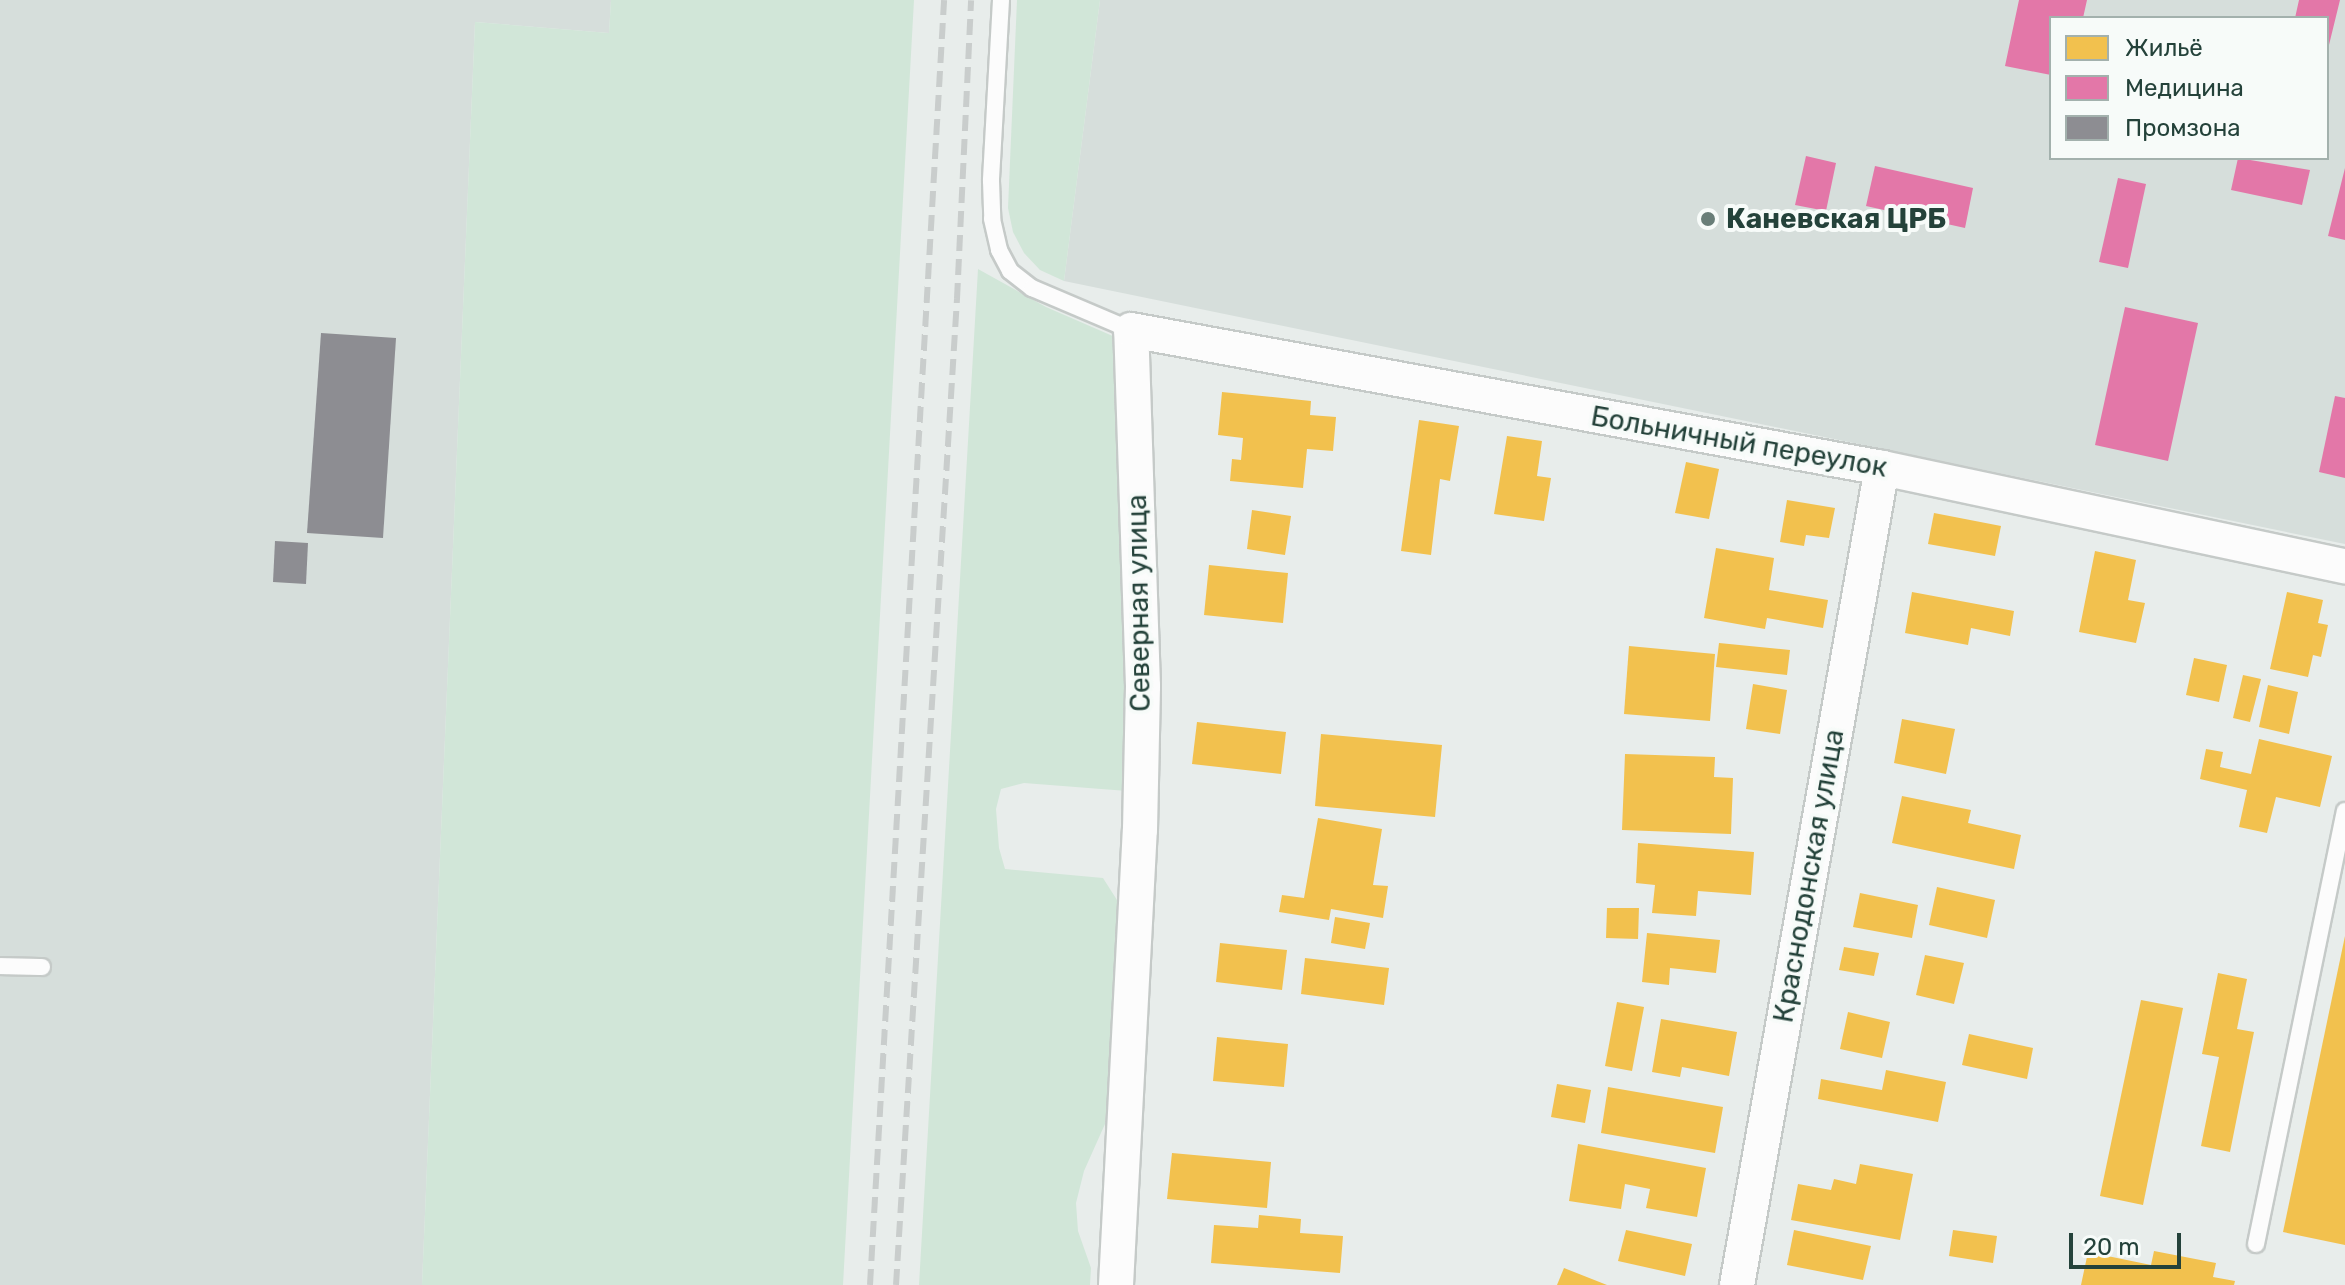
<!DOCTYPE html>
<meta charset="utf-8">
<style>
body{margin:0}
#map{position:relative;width:2345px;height:1285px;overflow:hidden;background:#e8edeb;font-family:Rubik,sans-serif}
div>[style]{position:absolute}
.built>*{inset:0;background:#d6dedb}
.green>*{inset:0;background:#d1e6d8}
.homes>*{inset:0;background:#f2c14e}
.health>*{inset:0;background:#e377a8}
.industry>*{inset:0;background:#8d8d92}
.roads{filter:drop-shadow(2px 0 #c5cac8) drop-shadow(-2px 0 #c5cac8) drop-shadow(0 2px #c5cac8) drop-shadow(0 -2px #c5cac8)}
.service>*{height:16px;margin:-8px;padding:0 8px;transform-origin:8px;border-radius:8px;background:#fcfcfc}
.minor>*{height:34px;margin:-17px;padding:0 17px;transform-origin:17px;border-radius:17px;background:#fcfcfc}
.rail>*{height:6px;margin-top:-3px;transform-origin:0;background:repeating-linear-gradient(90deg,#c9cdcc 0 16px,transparent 0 24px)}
.dots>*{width:22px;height:22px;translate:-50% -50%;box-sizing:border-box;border:4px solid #f7fbf9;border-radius:50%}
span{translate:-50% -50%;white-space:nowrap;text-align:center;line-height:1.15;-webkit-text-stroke:8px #f7fbf9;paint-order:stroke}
.poi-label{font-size:28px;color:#24423a;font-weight:700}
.left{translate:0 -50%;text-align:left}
.street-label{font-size:28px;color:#24423a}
.legend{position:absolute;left:2049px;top:16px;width:280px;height:144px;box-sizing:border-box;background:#f7fbf9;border:2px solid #a3b1ad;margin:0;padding:10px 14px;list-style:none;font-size:24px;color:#24423a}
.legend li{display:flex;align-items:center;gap:16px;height:40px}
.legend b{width:40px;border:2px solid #a3b1ad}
.scale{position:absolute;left:2069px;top:1233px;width:112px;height:36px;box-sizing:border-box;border:4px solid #24423a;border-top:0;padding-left:10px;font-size:24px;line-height:28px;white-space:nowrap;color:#24423a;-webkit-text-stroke:6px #f7fbf9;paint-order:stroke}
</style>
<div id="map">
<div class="built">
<i style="clip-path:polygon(0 0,611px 0,609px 33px,475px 22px,422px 1285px,0 1285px)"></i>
<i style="clip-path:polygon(evenodd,1100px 0,2345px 0,2345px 544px,1064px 281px,1100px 0,2051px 18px,2327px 18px,2327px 158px,2051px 158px,2051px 18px)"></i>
</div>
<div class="green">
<i style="clip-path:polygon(611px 0,914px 0,843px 1285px,422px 1285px,475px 22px,609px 33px)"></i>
<i style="clip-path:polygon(1017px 0,1100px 0,1064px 281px,1040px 270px,1024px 253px,1013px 232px,1008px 208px)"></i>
<i style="clip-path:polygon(978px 269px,1046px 307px,1115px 337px,1127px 791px,1024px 783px,1001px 789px,996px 809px,999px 848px,1005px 869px,1103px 878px,1117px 900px,1115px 1018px,1105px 1124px,1084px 1171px,1076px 1203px,1078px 1231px,1091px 1268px,1090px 1285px,919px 1285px)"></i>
</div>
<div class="homes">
<i style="clip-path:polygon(1222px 392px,1311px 401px,1310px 415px,1336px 417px,1333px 451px,1307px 449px,1303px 488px,1230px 481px,1232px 459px,1241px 460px,1243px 438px,1218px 435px)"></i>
<i style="clip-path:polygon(1419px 420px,1459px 426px,1450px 481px,1440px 479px,1431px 555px,1401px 551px)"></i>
<i style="clip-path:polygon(1507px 436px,1542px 441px,1537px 476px,1551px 478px,1544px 521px,1494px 514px)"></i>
<i style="clip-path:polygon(1686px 462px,1719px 469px,1709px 519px,1675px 513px)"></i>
<i style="clip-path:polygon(1787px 500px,1835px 508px,1829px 538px,1806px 535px,1804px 546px,1780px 542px)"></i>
<i style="clip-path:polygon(1252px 510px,1291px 516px,1285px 555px,1247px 549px)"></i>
<i style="clip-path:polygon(1934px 513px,2001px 526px,1995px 556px,1928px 544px)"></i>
<i style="clip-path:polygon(1716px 548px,1774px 558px,1769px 590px,1828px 600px,1823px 628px,1767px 618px,1765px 629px,1704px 618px)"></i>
<i style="clip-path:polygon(2095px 551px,2136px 560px,2128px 600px,2145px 603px,2136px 643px,2079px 632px)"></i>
<i style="clip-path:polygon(1209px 565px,1288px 573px,1283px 623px,1204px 615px)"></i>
<i style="clip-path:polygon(1912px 592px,2014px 611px,2010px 636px,1971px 628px,1968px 645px,1905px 633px)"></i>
<i style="clip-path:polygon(2287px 592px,2323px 600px,2318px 623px,2328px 625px,2321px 657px,2313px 655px,2308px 677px,2270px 669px)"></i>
<i style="clip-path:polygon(1719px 643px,1790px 650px,1787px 675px,1716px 667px)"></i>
<i style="clip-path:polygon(1629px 646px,1715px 654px,1710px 721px,1624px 714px)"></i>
<i style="clip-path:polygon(2194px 658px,2227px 665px,2219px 702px,2186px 695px)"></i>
<i style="clip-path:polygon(2243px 675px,2261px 679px,2250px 722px,2233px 718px)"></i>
<i style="clip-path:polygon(1753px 684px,1787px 690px,1780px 734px,1746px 729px)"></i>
<i style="clip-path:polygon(2268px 685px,2298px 692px,2289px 734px,2259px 727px)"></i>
<i style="clip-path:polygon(1902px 719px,1955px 729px,1946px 774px,1894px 763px)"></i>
<i style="clip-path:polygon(1197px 722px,1286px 732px,1281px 774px,1192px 764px)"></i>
<i style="clip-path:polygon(1321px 734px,1442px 745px,1435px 817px,1315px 806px)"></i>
<i style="clip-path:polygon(2259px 739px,2332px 756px,2320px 807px,2276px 797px,2267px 833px,2239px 827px,2247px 790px,2200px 779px,2206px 749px,2223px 752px,2220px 767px,2251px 774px)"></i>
<i style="clip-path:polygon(1625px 754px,1715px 757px,1714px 777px,1733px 778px,1731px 834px,1622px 830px)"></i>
<i style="clip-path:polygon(1902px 796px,1971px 810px,1968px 823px,2021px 835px,2014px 869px,1892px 843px)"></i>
<i style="clip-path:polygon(1318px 818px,1382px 829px,1373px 885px,1388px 886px,1383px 918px,1331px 909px,1329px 920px,1279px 912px,1282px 895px,1304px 898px)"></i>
<i style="clip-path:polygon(1638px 843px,1754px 852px,1751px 895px,1698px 891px,1696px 916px,1652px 913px,1655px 885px,1636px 883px)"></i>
<i style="clip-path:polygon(1937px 887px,1995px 900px,1987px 938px,1929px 925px)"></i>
<i style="clip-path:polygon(1860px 893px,1918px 905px,1912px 938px,1853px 927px)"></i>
<i style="clip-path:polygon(1607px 908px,1639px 908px,1638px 939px,1606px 938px)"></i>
<i style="clip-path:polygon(1335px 917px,1370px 923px,1365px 949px,1331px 943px)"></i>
<i style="clip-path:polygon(1647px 933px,1720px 940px,1716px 973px,1670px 968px,1669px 985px,1642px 982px)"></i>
<i style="clip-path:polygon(2345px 936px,2345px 1245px,2283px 1232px)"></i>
<i style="clip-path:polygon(1220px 943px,1287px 950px,1282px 990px,1216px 982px)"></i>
<i style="clip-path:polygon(1844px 947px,1879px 953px,1874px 976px,1839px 970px)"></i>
<i style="clip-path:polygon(1925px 955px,1964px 963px,1954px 1004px,1916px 995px)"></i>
<i style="clip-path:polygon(1305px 958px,1389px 968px,1384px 1005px,1301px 994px)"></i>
<i style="clip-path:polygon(2218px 973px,2247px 979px,2237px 1029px,2254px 1032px,2230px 1152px,2201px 1146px,2219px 1057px,2202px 1054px)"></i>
<i style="clip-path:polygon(2141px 1000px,2183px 1008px,2143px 1205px,2100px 1196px)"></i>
<i style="clip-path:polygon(1617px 1002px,1644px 1007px,1632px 1071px,1605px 1066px)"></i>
<i style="clip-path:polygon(1848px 1012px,1890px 1022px,1882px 1058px,1840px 1049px)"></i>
<i style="clip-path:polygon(1661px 1019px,1737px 1032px,1729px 1076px,1682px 1067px,1680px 1077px,1652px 1072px)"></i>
<i style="clip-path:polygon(1969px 1034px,2033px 1048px,2027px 1079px,1962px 1065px)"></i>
<i style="clip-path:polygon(1217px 1037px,1288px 1044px,1284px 1087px,1213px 1081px)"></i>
<i style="clip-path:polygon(1886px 1070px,1946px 1082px,1938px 1122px,1818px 1099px,1821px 1079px,1882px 1090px)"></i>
<i style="clip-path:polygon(1557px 1084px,1591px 1090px,1585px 1123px,1551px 1117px)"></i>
<i style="clip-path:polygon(1608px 1087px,1723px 1107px,1715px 1153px,1601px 1133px)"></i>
<i style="clip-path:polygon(1578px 1144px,1706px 1168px,1697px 1217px,1646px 1208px,1650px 1189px,1625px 1184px,1621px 1209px,1569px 1201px)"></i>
<i style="clip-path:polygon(1172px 1153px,1271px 1162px,1267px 1208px,1167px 1199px)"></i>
<i style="clip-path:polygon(1860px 1164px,1913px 1174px,1900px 1240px,1791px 1220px,1798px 1184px,1831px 1190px,1834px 1179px,1856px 1184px)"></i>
<i style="clip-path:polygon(1259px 1215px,1301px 1219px,1300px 1233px,1343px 1236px,1340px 1273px,1211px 1263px,1214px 1225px,1258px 1228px)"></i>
<i style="clip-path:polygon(1626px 1230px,1692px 1244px,1685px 1276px,1618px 1261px)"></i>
<i style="clip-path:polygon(1794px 1230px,1871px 1246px,1863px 1280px,1787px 1265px)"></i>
<i style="clip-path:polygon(1953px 1230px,1997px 1236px,1993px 1263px,1949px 1256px)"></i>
<i style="clip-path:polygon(2154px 1251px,2216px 1263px,2213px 1277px,2235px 1281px,2234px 1285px,2081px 1285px,2088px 1252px,2151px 1265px)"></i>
<i style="clip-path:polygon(1564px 1268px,1607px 1285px,1557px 1285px)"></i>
</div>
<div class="health">
<i style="clip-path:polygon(2019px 0,2087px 0,2083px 18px,2051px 18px,2051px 75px,2005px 66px)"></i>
<i style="clip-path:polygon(2299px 0,2340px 0,2328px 49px,2327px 18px,2295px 18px)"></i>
<i style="clip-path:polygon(1806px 156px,1836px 163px,1826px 211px,1795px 205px)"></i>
<i style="clip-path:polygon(2238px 158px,2310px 170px,2302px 205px,2231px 190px)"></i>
<i style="clip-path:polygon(1875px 166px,1973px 188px,1965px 228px,1866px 206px)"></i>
<i style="clip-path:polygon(2345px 168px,2345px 240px,2328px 236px)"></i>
<i style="clip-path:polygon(2118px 178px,2146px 184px,2128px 268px,2099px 262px)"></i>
<i style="clip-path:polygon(2125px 307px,2198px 323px,2168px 461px,2095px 445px)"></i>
<i style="clip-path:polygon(2335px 396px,2345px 398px,2345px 478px,2319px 472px)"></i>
</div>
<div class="industry">
<i style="clip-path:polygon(321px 333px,396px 338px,383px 538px,307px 533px)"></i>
<i style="clip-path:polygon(275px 541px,308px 543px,306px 584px,273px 582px)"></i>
</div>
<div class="roads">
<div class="service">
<i style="left:1001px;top:0;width:181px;rotate:93.2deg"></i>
<i style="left:991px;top:181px;width:38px;rotate:88deg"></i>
<i style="left:992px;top:219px;width:32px;rotate:77deg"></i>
<i style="left:999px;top:250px;width:24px;rotate:62deg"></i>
<i style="left:1010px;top:271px;width:28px;rotate:38deg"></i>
<i style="left:1032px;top:288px;width:108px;rotate:23deg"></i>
<i style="left:0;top:966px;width:42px;rotate:1.4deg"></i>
<i style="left:2256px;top:1244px;width:442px;rotate:-78.4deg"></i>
</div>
<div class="minor">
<i style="left:1116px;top:1285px;width:456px;rotate:-87deg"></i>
<i style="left:1140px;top:830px;width:144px;rotate:-88.8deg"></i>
<i style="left:1143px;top:686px;width:356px;rotate:-91.9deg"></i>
<i style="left:1131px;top:330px;width:764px;rotate:10.41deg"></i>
<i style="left:1882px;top:468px;width:473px;rotate:12deg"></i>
<i style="left:1737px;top:1285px;width:830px;rotate:-79.94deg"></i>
</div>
</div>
<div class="rail">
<i style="left:870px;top:1285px;width:1287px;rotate:-86.7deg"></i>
<i style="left:896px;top:1285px;width:988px;rotate:-86.46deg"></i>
<i style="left:957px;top:299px;width:299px;rotate:-87.3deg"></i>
</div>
<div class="dots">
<i style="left:1708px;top:219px;background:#697e78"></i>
</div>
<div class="poi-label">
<span class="left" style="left:1726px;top:219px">Каневская ЦРБ</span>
</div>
<div class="street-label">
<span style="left:1739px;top:442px;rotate:10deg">Больничный переулок</span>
<span style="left:1139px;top:603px;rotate:-91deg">Северная улица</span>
<span style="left:1809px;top:876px;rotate:-80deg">Краснодонская улица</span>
</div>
<ul class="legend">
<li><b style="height:22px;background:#f2c14e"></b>Жильё</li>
<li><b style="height:22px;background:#e377a8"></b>Медицина</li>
<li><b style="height:22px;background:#8d8d92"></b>Промзона</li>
</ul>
<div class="scale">20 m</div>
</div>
